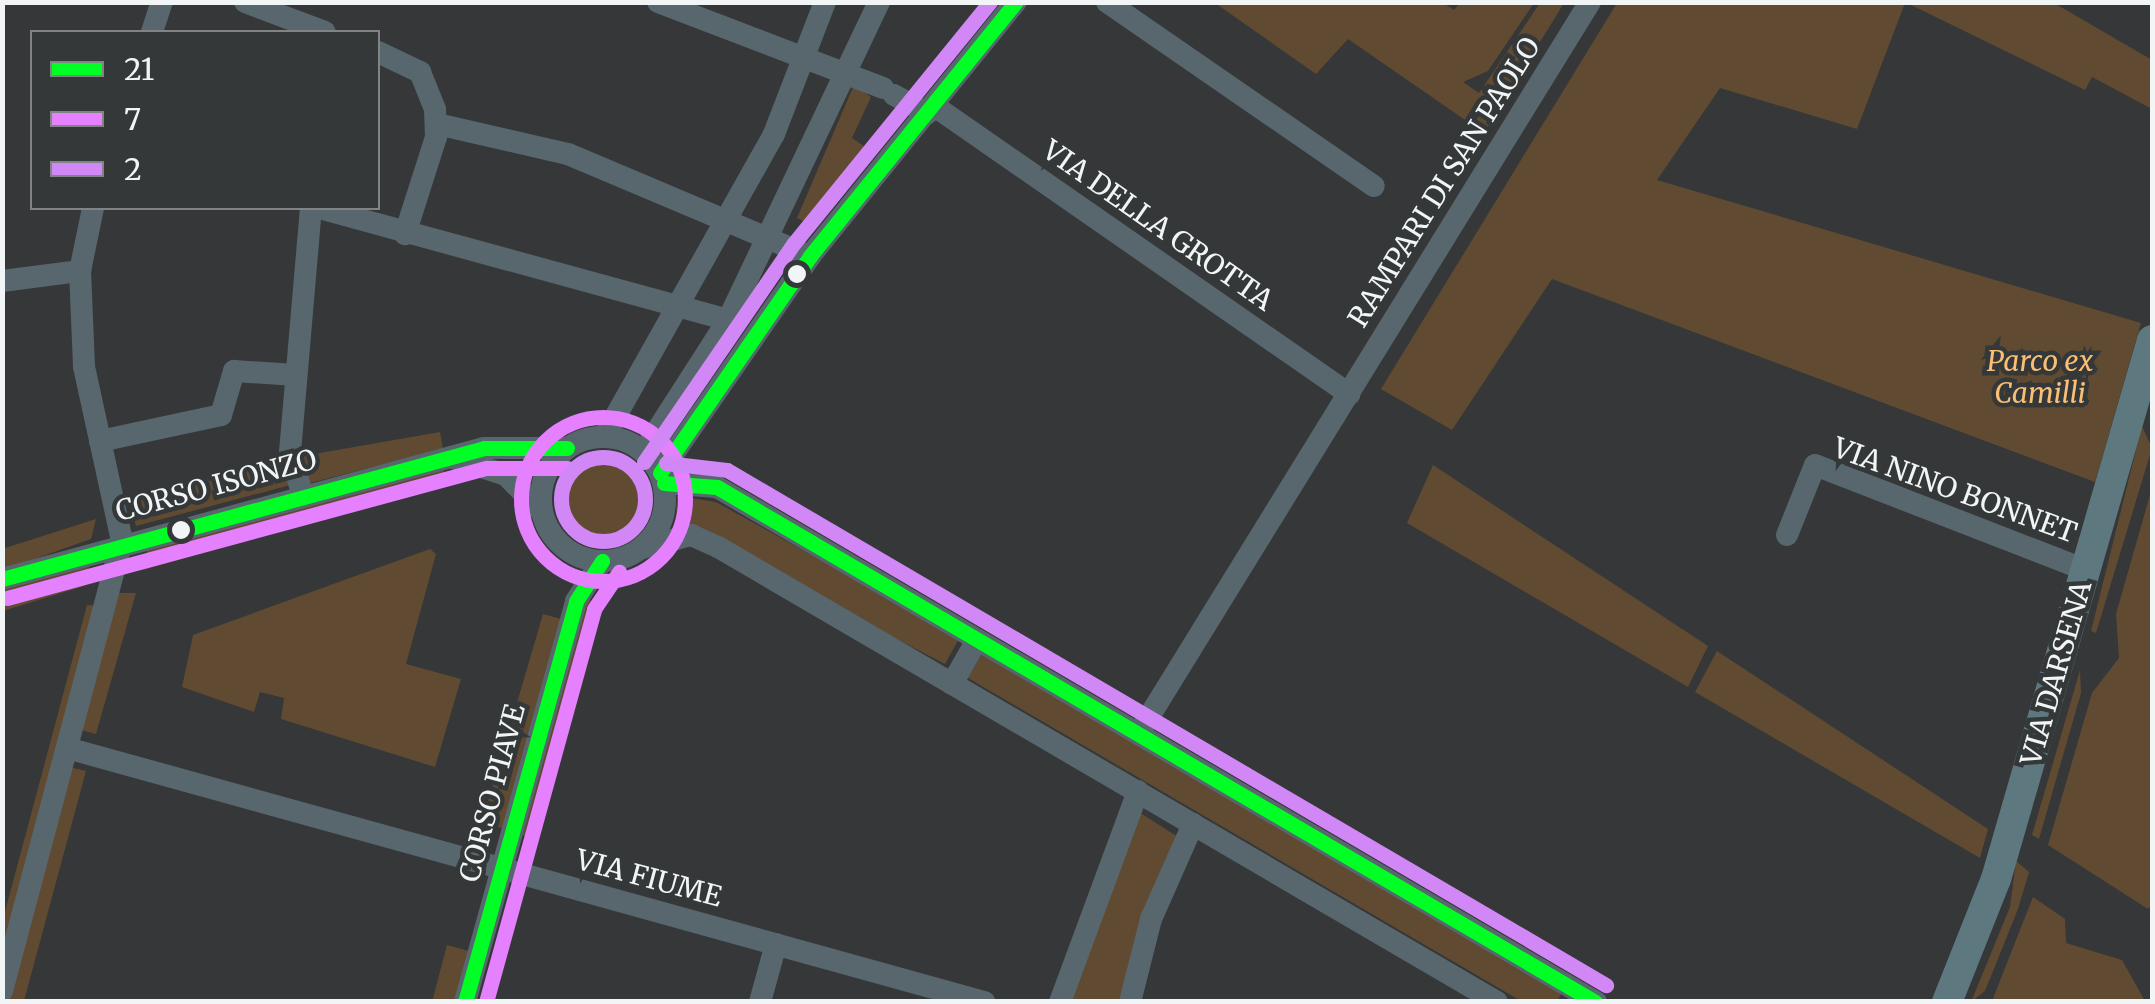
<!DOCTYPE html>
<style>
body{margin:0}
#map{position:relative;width:2155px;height:1004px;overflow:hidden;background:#353738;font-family:Merriweather,serif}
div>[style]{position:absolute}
.green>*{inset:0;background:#604b32}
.round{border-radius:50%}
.minor>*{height:22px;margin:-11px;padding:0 11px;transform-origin:11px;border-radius:11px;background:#57676d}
.minor>.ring{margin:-11px;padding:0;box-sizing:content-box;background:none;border:22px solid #57676d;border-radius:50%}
.major>*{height:30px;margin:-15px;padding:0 15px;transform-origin:15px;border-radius:15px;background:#5e7880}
.bus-1>*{height:15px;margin:-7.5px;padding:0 7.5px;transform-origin:7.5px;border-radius:7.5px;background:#00ff24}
.bus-2>*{height:15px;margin:-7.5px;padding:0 7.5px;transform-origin:7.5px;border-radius:7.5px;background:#e580ff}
.bus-2>.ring{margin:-7.5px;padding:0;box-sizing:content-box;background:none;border:15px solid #e580ff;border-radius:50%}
.bus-3>*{height:15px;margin:-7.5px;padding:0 7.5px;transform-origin:7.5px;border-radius:7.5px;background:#d188f6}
.bus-3>.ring{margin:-7.5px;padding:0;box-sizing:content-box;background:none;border:15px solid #d188f6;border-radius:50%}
.dots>*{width:28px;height:28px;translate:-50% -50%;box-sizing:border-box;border:5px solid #343839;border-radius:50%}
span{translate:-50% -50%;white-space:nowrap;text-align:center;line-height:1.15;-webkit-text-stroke:9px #343839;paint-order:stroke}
.street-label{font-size:28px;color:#f2f5f5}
.park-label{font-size:28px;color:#fbbe75;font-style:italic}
.frame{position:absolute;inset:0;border:5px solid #f2f5f5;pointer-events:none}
.legend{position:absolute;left:30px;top:30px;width:350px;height:180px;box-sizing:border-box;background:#343839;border:2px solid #808484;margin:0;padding:12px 18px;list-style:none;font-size:30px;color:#f2f5f5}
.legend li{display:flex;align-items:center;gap:20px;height:50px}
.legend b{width:50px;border:2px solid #808484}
</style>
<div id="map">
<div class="green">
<i style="clip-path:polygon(1443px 3px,1454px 10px,1460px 3px,1534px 3px,1488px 71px,1463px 82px,1479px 93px,1540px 3px,1564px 3px,1484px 133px,1348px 39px,1316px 74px,1215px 3px)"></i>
<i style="clip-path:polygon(1617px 3px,1905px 3px,1857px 129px,1720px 88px,1657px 180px,2141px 323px,2095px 482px,1552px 279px,1452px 430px,1381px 389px)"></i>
<i style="clip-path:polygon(1907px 3px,2054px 3px,2152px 60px,2152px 109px,2092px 77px,2085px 90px)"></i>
<i style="clip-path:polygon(854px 85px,871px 97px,852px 138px,868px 149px,809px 224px,797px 218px)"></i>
<i style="clip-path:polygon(2142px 426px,2152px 448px,2096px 633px,2091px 631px)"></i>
<i style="clip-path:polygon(440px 432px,443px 449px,306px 484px,297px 457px)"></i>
<i class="round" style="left:563px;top:459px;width:82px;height:82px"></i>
<i style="clip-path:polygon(287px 459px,294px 484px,136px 526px,129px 500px)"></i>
<i style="clip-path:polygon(1433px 465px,1708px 646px,1688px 687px,1407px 523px)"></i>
<i style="clip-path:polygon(443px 466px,446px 482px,143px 570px,149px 541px)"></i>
<i style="clip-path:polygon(2152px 488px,2152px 903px,2148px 909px,2048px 845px,2092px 693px,2119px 658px,2116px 614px)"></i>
<i style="clip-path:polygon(677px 496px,716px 502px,960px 637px,945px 664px,676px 525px)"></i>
<i style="clip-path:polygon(96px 519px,91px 539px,3px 570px,2px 549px)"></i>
<i style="clip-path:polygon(430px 549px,436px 554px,406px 664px,461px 679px,435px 767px,281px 719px,284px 698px,260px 692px,254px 712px,182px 687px,193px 635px)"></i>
<i style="clip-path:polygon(91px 560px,84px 586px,3px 611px,3px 588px)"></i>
<i style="clip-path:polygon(114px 593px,136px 593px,96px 734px,77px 729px)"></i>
<i style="clip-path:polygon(582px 598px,599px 603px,533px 838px,516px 834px)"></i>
<i style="clip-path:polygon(87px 605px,104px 606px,3px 971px,3px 919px)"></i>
<i style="clip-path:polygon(543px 614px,565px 620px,505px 829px,482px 822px)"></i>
<i style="clip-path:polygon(1717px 651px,1988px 829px,1980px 858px,1695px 692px)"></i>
<i style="clip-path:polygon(983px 652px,1565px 988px,1557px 1001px,1521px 1001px,968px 678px)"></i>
<i style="clip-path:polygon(2080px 670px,2081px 693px,2039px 839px,2032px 835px)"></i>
<i style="clip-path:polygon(65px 766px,86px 771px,24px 1001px,3px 1002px)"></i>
<i style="clip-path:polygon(1139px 812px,1178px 837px,1122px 1001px,1069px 1002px)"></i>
<i style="clip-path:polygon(2016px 861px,2029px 872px,2018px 909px,1985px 991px,1971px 1002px,2010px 907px)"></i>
<i style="clip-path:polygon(2033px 897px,2065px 919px,2066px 943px,2122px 960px,2145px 1001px,1992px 1001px)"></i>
<i style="clip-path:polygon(447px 945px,469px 951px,455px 1001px,432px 1002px)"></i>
</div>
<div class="minor">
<i style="left:245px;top:2px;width:85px;rotate:20.6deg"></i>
<i style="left:658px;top:2px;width:241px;rotate:20.9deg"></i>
<i style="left:1107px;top:2px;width:324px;rotate:34.6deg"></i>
<i style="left:152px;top:32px;width:32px;rotate:-72deg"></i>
<i style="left:378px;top:52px;width:47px;rotate:25.5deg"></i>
<i style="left:420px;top:72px;width:40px;rotate:68deg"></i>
<i style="left:435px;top:109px;width:28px;rotate:88deg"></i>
<i style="left:436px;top:137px;width:102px;rotate:107.7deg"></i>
<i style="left:894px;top:95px;width:38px;rotate:29deg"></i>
<i style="left:933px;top:105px;width:507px;rotate:34.79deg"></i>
<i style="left:437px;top:124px;width:134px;rotate:12.9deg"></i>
<i style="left:568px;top:154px;width:263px;rotate:22.9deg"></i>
<i style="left:319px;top:208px;width:424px;rotate:15.3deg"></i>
<i style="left:2px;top:281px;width:79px;rotate:-7.3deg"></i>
<i class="ring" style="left:541px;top:437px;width:102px;height:102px"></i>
<i style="left:604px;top:437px;width:347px;rotate:-60.7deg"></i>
<i style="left:774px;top:134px;width:142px;rotate:-68.9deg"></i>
<i style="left:100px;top:441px;width:124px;rotate:-12.1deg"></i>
<i style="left:221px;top:415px;width:46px;rotate:-73.5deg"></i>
<i style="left:234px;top:371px;width:62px;rotate:3.7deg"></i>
<i style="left:644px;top:451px;width:156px;rotate:-57.3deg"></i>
<i style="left:728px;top:320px;width:352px;rotate:-64.6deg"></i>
<i style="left:456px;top:459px;width:52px;rotate:17.7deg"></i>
<i style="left:506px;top:475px;width:52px;rotate:45.8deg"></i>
<i style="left:660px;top:473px;width:264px;rotate:-55.3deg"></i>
<i style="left:810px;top:256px;width:327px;rotate:-51deg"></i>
<i style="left:664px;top:483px;width:53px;rotate:4.3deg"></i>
<i style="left:717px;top:487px;width:1019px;rotate:30.37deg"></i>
<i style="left:302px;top:493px;width:43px;rotate:-106.3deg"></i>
<i style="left:290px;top:452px;width:245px;rotate:-85.1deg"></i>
<i style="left:1787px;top:535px;width:75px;rotate:-68.2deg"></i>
<i style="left:1815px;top:465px;width:291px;rotate:21.2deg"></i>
<i style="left:642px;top:548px;width:51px;rotate:-14.9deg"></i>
<i style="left:691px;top:535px;width:30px;rotate:24deg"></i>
<i style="left:718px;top:547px;width:902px;rotate:30.29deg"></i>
<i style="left:2px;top:579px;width:499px;rotate:-15.2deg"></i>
<i style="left:484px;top:448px;width:83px"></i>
<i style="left:952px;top:684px;width:51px;rotate:-60.4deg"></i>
<i style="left:1139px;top:733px;width:859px;rotate:-58.33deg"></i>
<i style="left:67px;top:748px;width:952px;rotate:15.48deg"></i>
<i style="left:2px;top:991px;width:466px;rotate:-75.1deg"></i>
<i style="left:122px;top:541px;width:179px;rotate:-102.3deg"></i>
<i style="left:84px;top:366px;width:95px;rotate:-92.4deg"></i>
<i style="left:80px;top:271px;width:64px;rotate:-78.3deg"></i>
<i style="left:465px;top:1002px;width:416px;rotate:-74.5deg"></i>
<i style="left:576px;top:601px;width:48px;rotate:-57deg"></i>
<i style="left:760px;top:1002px;width:60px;rotate:-74.6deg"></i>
<i style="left:1060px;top:1002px;width:225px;rotate:-69.7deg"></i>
<i style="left:1130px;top:1002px;width:86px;rotate:-75.8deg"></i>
<i style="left:1151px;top:919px;width:104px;rotate:-66.1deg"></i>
</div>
<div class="major">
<i style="left:1947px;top:1002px;width:132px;rotate:-68.3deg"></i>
<i style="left:1996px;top:879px;width:561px;rotate:-73.86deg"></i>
</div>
<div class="bus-1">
<i style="left:660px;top:473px;width:264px;rotate:-55.3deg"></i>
<i style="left:810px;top:256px;width:327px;rotate:-51deg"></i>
<i style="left:664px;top:483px;width:53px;rotate:4.3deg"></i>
<i style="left:717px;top:487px;width:1018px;rotate:30.39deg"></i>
<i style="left:2px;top:579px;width:499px;rotate:-15.2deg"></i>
<i style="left:484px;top:448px;width:83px"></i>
<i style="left:465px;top:1002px;width:416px;rotate:-74.5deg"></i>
<i style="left:576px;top:601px;width:48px;rotate:-57deg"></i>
</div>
<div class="bus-2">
<i class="ring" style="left:521px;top:417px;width:149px;height:149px"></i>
<i style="left:7px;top:598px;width:497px;rotate:-15.2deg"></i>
<i style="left:487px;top:468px;width:80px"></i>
<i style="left:486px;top:1002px;width:408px;rotate:-74.6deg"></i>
<i style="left:594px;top:609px;width:45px;rotate:-56deg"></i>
</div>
<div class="bus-3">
<i class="ring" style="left:561px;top:457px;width:69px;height:69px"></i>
<i style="left:644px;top:462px;width:265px;rotate:-55.6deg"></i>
<i style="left:794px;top:243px;width:311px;rotate:-50.9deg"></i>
<i style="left:666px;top:463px;width:61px;rotate:6.5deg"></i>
<i style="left:727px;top:470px;width:1019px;rotate:30.37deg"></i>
</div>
<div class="dots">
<i style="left:797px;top:274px;background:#f2f5f5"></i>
<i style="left:181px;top:530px;background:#f2f5f5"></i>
</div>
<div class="street-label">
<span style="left:1444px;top:182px;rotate:-58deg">RAMPARI DI SAN PAOLO</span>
<span style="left:1158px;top:225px;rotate:35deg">VIA DELLA GROTTA</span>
<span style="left:216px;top:485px;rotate:-15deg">CORSO ISONZO</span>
<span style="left:1955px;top:490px;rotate:20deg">VIA NINO BONNET</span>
<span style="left:2056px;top:673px;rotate:-74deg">VIA DARSENA</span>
<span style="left:492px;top:793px;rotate:-75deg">CORSO PIAVE</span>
<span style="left:649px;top:878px;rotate:15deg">VIA FIUME</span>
</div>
<div class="park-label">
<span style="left:2040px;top:377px">Parco ex<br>Camilli</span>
</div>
<div class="frame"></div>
<ul class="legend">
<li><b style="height:12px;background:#00ff24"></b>21</li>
<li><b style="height:12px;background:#e580ff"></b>7</li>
<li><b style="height:12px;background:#d188f6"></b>2</li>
</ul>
</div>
